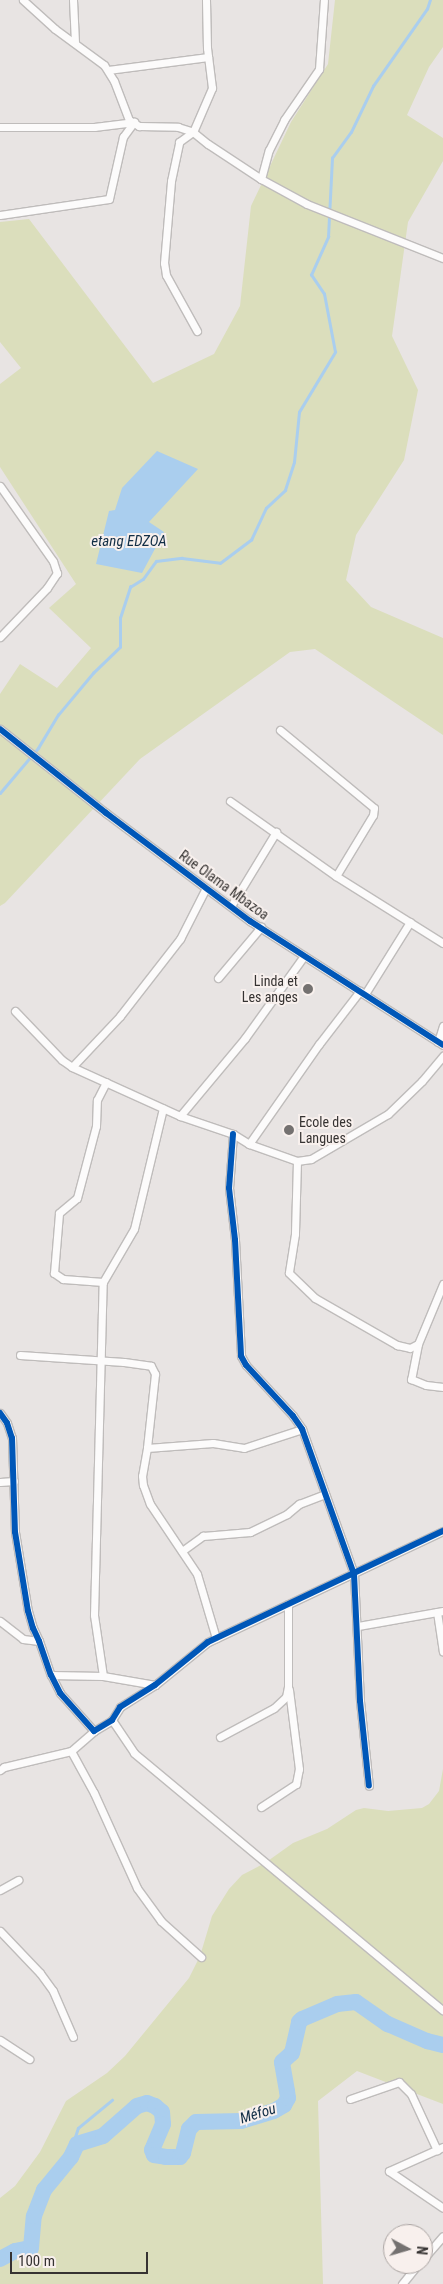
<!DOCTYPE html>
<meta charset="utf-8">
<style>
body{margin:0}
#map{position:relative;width:443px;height:2284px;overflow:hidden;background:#e8e4e3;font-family:"Roboto Condensed",sans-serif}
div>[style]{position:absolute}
.green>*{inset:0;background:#dbdebc}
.water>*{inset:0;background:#aaceee}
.stream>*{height:2.5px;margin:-1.25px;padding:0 1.25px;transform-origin:1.25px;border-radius:1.25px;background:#aaceee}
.river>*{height:16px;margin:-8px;padding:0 8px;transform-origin:8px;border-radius:8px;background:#aaceee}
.roads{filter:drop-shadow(1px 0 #bfbcbb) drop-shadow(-1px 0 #bfbcbb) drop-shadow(0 1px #bfbcbb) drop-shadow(0 -1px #bfbcbb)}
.street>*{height:7px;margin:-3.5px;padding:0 3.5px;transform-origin:3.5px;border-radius:3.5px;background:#fcfbfb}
.cycleway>*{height:6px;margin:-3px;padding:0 3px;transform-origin:3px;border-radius:3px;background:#0057b8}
.dots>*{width:14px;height:14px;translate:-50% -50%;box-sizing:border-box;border:2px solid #f8f0ed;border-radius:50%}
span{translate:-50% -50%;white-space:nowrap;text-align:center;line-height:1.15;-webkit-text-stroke:4px #f8f0ed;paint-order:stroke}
.street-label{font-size:14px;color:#363332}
.poi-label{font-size:14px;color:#363332}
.right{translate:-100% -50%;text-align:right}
.left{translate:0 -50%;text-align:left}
.water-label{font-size:15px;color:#122e46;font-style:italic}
.north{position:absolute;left:383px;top:2224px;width:50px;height:50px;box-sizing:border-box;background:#f8f0ed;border:1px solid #aaa4a2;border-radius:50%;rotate:96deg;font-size:14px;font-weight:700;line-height:20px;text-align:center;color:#363332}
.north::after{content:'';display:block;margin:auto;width:18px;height:22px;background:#747170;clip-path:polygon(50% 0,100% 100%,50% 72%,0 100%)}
.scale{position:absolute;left:10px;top:2252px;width:138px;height:22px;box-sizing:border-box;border:2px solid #363332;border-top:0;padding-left:6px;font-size:15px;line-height:18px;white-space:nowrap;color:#363332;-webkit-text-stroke:4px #f8f0ed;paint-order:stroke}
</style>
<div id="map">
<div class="green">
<i style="clip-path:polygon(335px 0,443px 0,443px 47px,429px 67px,407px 115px,443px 138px,443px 161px,408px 222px,392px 336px,418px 390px,404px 460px,356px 535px,346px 580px,371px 607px,443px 638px,443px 735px,315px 649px,290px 652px,140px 759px,5px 903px,0 906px,0 694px,20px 664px,57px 688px,91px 648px,49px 608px,76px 584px,0 467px,0 384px,21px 368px,0 342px,0 222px,29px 219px,153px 383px,214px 354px,240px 306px,251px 206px,291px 122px,328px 64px)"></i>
<i style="clip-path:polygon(443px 1769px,443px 2104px,357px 2071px,318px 2101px,323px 2284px,0 2284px,0 2198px,15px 2186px,40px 2152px,66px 2101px,107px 2073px,125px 2056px,189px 1978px,200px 1956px,212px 1916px,229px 1889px,242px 1875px,265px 1863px,293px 1843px,327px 1829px,356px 1810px,364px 1808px,388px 1811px,422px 1808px,429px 1804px,439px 1791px)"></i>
</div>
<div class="water">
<i style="clip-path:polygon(157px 451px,198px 469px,149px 522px,164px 532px,142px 573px,96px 564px,109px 511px,115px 510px,122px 488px)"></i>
</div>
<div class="stream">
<i style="left:0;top:793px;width:59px;rotate:-49.8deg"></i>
<i style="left:38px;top:748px;width:39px;rotate:-59deg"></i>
<i style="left:58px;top:715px;width:55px;rotate:-50.2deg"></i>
<i style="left:93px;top:673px;width:37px;rotate:-44deg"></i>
<i style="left:120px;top:647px;width:29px;rotate:-90deg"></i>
<i style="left:120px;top:618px;width:33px;rotate:-72deg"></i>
<i style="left:130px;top:587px;width:15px;rotate:-32deg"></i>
<i style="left:143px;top:579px;width:22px;rotate:-54deg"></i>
<i style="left:156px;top:561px;width:26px;rotate:-7deg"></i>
<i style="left:182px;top:558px;width:38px;rotate:7deg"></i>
<i style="left:220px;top:563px;width:39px;rotate:-37deg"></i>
<i style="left:251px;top:540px;width:35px;rotate:-65deg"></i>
<i style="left:266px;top:508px;width:26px;rotate:-43deg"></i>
<i style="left:285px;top:490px;width:29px;rotate:-72deg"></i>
<i style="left:294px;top:462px;width:50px;rotate:-84.3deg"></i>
<i style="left:299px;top:412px;width:70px;rotate:-59deg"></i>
<i style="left:335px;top:352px;width:59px;rotate:-100.7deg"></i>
<i style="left:324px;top:294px;width:23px;rotate:-124deg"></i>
<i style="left:311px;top:275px;width:42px;rotate:-65.9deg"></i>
<i style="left:328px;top:237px;width:79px;rotate:-87.1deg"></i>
<i style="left:332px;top:158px;width:32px;rotate:-54deg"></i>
<i style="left:351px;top:132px;width:51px;rotate:-64.4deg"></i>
<i style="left:373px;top:86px;width:94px;rotate:-55deg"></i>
<i style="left:427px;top:9px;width:9px;rotate:-72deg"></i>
<i style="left:75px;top:2137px;width:9px;rotate:-72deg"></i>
<i style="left:78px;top:2128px;width:44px;rotate:-39.5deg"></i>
</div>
<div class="river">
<i style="left:0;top:2259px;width:17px;rotate:-28deg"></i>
<i style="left:15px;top:2251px;width:16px;rotate:-11deg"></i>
<i style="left:31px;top:2248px;width:32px;rotate:-85deg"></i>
<i style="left:34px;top:2216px;width:28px;rotate:-69deg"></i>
<i style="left:44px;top:2190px;width:43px;rotate:-50.7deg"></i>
<i style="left:71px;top:2157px;width:14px;rotate:-65deg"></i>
<i style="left:77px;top:2144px;width:27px;rotate:-17deg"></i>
<i style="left:103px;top:2136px;width:45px;rotate:-41.4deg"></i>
<i style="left:137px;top:2106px;width:10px;rotate:-17deg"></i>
<i style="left:147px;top:2103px;width:9px;rotate:21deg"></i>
<i style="left:155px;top:2106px;width:9px;rotate:41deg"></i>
<i style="left:162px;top:2112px;width:12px;rotate:85deg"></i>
<i style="left:163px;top:2124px;width:28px;rotate:113deg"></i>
<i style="left:152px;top:2150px;width:5px;rotate:68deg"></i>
<i style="left:154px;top:2155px;width:12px;rotate:9deg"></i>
<i style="left:166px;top:2157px;width:14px"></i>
<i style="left:180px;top:2157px;width:5px;rotate:-53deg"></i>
<i style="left:183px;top:2153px;width:25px;rotate:-76deg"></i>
<i style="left:189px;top:2129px;width:10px;rotate:-45deg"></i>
<i style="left:196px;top:2122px;width:45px;rotate:-1.3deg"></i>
<i style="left:241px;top:2121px;width:34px;rotate:-17deg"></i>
<i style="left:274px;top:2111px;width:12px;rotate:-31deg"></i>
<i style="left:284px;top:2105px;width:8px;rotate:-60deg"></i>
<i style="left:288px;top:2098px;width:7px;rotate:-98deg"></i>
<i style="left:287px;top:2091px;width:29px;rotate:-100deg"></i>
<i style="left:282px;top:2062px;width:13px;rotate:-42deg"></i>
<i style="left:292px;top:2053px;width:32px;rotate:-77deg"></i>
<i style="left:299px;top:2022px;width:4px;rotate:-45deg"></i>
<i style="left:302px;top:2019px;width:38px;rotate:-23deg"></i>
<i style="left:337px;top:2004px;width:19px;rotate:-6deg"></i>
<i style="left:356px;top:2002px;width:39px;rotate:35deg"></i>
<i style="left:388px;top:2024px;width:43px;rotate:23.6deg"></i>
<i style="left:427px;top:2041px;width:16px;rotate:14deg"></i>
</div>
<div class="roads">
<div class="street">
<i style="left:23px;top:0;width:43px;rotate:42.2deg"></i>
<i style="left:55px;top:29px;width:61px;rotate:36.3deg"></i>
<i style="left:104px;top:65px;width:19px;rotate:58deg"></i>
<i style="left:114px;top:81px;width:42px;rotate:69deg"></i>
<i style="left:129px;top:120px;width:12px;rotate:31deg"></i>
<i style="left:139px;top:126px;width:39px;rotate:1deg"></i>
<i style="left:178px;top:127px;width:16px;rotate:18deg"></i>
<i style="left:193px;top:132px;width:19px;rotate:39deg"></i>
<i style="left:208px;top:144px;width:64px;rotate:33.4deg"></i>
<i style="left:261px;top:179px;width:52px;rotate:28.5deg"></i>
<i style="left:307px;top:204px;width:146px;rotate:21.7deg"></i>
<i style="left:73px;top:0;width:43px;rotate:87.3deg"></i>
<i style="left:108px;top:70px;width:101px;rotate:-7.4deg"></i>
<i style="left:0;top:127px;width:94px"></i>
<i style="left:94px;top:127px;width:39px;rotate:-7deg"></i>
<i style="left:261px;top:179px;width:30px;rotate:-75deg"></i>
<i style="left:269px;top:150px;width:34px;rotate:-63deg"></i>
<i style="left:284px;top:120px;width:62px;rotate:-55.5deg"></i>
<i style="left:319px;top:69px;width:69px;rotate:-85.9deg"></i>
<i style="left:0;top:215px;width:110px;rotate:-8.4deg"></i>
<i style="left:109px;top:199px;width:64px;rotate:-77.3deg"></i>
<i style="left:123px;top:137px;width:19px;rotate:-54deg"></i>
<i style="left:197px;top:331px;width:64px;rotate:-119deg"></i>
<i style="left:166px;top:275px;width:12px;rotate:-99deg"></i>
<i style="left:164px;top:263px;width:82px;rotate:-85.1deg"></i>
<i style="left:171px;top:181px;width:40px;rotate:-78deg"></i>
<i style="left:179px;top:142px;width:17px;rotate:-36deg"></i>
<i style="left:193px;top:132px;width:48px;rotate:-66.6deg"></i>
<i style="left:212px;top:88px;width:40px;rotate:-97.1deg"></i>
<i style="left:207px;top:48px;width:48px;rotate:-91.2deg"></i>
<i style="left:0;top:486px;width:92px;rotate:54.8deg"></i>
<i style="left:53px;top:561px;width:13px;rotate:72deg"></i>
<i style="left:57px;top:573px;width:18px;rotate:124deg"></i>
<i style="left:47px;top:588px;width:68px;rotate:133.8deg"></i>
<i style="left:0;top:729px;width:135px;rotate:38.4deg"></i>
<i style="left:106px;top:813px;width:180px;rotate:36.9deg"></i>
<i style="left:250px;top:921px;width:229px;rotate:32.7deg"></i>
<i style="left:280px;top:730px;width:122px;rotate:39.7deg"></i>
<i style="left:374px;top:808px;width:7px;rotate:98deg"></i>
<i style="left:373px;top:815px;width:71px;rotate:121.2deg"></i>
<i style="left:230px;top:801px;width:130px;rotate:35.3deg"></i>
<i style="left:336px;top:876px;width:126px;rotate:32.1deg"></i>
<i style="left:231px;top:906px;width:87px;rotate:-58.7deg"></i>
<i style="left:218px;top:978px;width:67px;rotate:-49.9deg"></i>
<i style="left:365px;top:994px;width:85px;rotate:-58deg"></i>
<i style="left:15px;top:1011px;width:68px;rotate:46.2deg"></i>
<i style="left:62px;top:1060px;width:12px;rotate:35deg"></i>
<i style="left:72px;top:1067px;width:119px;rotate:24.4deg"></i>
<i style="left:180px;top:1116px;width:56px;rotate:18.8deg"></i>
<i style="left:233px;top:1134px;width:19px;rotate:32deg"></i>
<i style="left:249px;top:1144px;width:51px;rotate:19.5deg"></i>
<i style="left:297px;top:1161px;width:14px;rotate:-8deg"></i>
<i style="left:311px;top:1159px;width:89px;rotate:-30.3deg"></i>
<i style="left:388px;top:1114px;width:47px;rotate:-44.1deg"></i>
<i style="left:422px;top:1081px;width:33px;rotate:-50deg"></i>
<i style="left:438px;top:1042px;width:17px;rotate:-73deg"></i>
<i style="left:72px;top:1067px;width:70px;rotate:-46.7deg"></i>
<i style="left:120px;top:1016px;width:98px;rotate:-52.1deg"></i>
<i style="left:180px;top:939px;width:57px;rotate:-63deg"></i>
<i style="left:180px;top:1116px;width:102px;rotate:-50.2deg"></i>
<i style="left:245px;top:1038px;width:101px;rotate:-54.3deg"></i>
<i style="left:233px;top:1134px;width:54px;rotate:94.2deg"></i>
<i style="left:229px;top:1188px;width:52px;rotate:83.4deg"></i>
<i style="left:235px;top:1240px;width:116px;rotate:87deg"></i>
<i style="left:241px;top:1356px;width:10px;rotate:61deg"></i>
<i style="left:246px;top:1365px;width:69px;rotate:47.3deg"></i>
<i style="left:293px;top:1416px;width:16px;rotate:55deg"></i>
<i style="left:302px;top:1429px;width:154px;rotate:70.3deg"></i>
<i style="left:354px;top:1574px;width:127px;rotate:87.3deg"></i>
<i style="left:360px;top:1701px;width:85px;rotate:84deg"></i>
<i style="left:249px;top:1144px;width:122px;rotate:-55deg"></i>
<i style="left:319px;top:1044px;width:67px;rotate:-52.3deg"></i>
<i style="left:297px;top:1161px;width:73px;rotate:91.6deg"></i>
<i style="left:295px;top:1234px;width:39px;rotate:99deg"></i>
<i style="left:289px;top:1273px;width:36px;rotate:44deg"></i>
<i style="left:315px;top:1298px;width:95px;rotate:29.8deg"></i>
<i style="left:397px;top:1345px;width:13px;rotate:13deg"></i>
<i style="left:410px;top:1348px;width:9px;rotate:-27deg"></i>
<i style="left:418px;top:1344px;width:65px;rotate:-67.4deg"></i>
<i style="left:103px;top:1282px;width:61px;rotate:-59.7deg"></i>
<i style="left:134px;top:1229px;width:124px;rotate:-76.5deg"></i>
<i style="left:418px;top:1344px;width:36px;rotate:101deg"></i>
<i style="left:411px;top:1379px;width:16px;rotate:22deg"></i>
<i style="left:426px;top:1385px;width:17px;rotate:7deg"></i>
<i style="left:20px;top:1355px;width:104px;rotate:3.9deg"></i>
<i style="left:124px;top:1362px;width:27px;rotate:8deg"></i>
<i style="left:151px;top:1366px;width:9px;rotate:63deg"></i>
<i style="left:155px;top:1374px;width:74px;rotate:96.2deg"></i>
<i style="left:147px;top:1448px;width:28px;rotate:100deg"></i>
<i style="left:142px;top:1476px;width:9px;rotate:84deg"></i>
<i style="left:143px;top:1485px;width:20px;rotate:70deg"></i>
<i style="left:150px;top:1504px;width:84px;rotate:56.1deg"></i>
<i style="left:197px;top:1574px;width:67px;rotate:73.5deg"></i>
<i style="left:0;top:1413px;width:12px;rotate:55deg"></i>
<i style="left:7px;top:1423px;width:16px;rotate:72deg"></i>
<i style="left:12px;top:1438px;width:94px;rotate:88.2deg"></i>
<i style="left:15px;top:1532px;width:80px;rotate:80.7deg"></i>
<i style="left:28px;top:1611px;width:18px;rotate:74deg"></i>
<i style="left:33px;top:1628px;width:14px;rotate:65deg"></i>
<i style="left:39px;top:1641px;width:36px;rotate:71deg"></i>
<i style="left:51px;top:1675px;width:20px;rotate:63deg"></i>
<i style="left:60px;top:1693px;width:51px;rotate:48.2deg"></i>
<i style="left:94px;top:1731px;width:21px;rotate:-31deg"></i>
<i style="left:112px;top:1720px;width:15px;rotate:-58deg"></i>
<i style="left:120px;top:1707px;width:41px;rotate:-32.2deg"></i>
<i style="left:155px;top:1685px;width:68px;rotate:-39.1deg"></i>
<i style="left:208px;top:1642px;width:260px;rotate:-25.3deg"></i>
<i style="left:147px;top:1448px;width:66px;rotate:-4.3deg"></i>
<i style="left:213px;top:1443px;width:31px;rotate:9deg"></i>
<i style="left:244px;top:1448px;width:61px;rotate:-18.1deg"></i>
<i style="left:0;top:1482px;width:14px;rotate:-4deg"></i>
<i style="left:182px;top:1551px;width:26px;rotate:-36deg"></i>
<i style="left:203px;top:1536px;width:47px;rotate:-4.9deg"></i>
<i style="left:250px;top:1532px;width:41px;rotate:-25.9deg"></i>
<i style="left:287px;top:1514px;width:16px;rotate:-40deg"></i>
<i style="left:299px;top:1504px;width:28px;rotate:-21deg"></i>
<i style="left:437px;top:1612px;width:40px;rotate:81.5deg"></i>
<i style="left:0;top:1621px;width:29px;rotate:38deg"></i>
<i style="left:23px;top:1639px;width:16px;rotate:7deg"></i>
<i style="left:358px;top:1626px;width:86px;rotate:-10deg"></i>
<i style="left:51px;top:1675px;width:52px;rotate:1.1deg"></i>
<i style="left:103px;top:1676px;width:53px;rotate:9.8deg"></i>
<i style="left:103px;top:1676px;width:62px;rotate:-98.4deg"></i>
<i style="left:94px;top:1615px;width:333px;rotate:-88.5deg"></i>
<i style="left:103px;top:1282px;width:40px;rotate:-175.7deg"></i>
<i style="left:63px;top:1279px;width:11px;rotate:-146deg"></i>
<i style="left:54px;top:1273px;width:60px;rotate:-85.2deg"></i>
<i style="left:59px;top:1213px;width:23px;rotate:-40deg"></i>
<i style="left:77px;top:1198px;width:74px;rotate:-75.2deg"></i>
<i style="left:96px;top:1126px;width:26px;rotate:-88deg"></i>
<i style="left:97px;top:1100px;width:20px;rotate:-63deg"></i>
<i style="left:112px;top:1720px;width:40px;rotate:56deg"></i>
<i style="left:134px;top:1753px;width:402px;rotate:39.8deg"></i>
<i style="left:220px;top:1737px;width:61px;rotate:-28.2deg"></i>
<i style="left:274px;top:1708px;width:16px;rotate:-43deg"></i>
<i style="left:286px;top:1697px;width:10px;rotate:-79deg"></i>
<i style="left:288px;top:1687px;width:83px;rotate:-90deg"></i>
<i style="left:71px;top:1751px;width:48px;rotate:61.3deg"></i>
<i style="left:94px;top:1793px;width:104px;rotate:65.6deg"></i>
<i style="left:137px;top:1888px;width:41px;rotate:54deg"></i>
<i style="left:161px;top:1921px;width:54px;rotate:42deg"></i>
<i style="left:0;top:1770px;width:5px;rotate:-37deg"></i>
<i style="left:4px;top:1767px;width:69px;rotate:-13.4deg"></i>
<i style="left:71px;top:1751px;width:30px;rotate:-41deg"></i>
<i style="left:261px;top:1807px;width:42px;rotate:-33.3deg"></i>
<i style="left:296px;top:1784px;width:15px;rotate:-79deg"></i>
<i style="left:299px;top:1769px;width:80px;rotate:-97.2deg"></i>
<i style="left:0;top:1890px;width:21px;rotate:-29deg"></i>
<i style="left:0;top:1931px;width:58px;rotate:46.4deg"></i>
<i style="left:40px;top:1973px;width:22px;rotate:54deg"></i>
<i style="left:53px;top:1991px;width:50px;rotate:66.5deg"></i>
<i style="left:0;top:2040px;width:35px;rotate:33deg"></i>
<i style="left:350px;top:2099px;width:52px;rotate:-19.1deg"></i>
<i style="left:399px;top:2082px;width:17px;rotate:45deg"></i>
<i style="left:411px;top:2094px;width:62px;rotate:65.1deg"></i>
<i style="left:389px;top:2171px;width:65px;rotate:34.4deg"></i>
<i style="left:389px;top:2171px;width:59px;rotate:-24deg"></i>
<i style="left:423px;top:2259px;width:30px;rotate:-49deg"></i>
<i style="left:402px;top:2284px;width:26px;rotate:-51deg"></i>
</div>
</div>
<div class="cycleway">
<i style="left:0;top:729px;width:135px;rotate:38.4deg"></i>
<i style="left:106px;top:813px;width:180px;rotate:36.9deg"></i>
<i style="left:250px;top:921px;width:229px;rotate:32.7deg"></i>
<i style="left:233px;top:1134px;width:54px;rotate:94.2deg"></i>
<i style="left:229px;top:1188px;width:52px;rotate:83.4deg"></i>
<i style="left:235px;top:1240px;width:116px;rotate:87deg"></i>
<i style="left:241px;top:1356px;width:10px;rotate:61deg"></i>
<i style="left:246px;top:1365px;width:69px;rotate:47.3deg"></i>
<i style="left:293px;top:1416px;width:16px;rotate:55deg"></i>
<i style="left:302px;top:1429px;width:154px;rotate:70.3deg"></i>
<i style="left:354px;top:1574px;width:127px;rotate:87.3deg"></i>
<i style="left:360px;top:1701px;width:85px;rotate:84deg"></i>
<i style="left:0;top:1413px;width:12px;rotate:55deg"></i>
<i style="left:7px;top:1423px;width:16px;rotate:72deg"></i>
<i style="left:12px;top:1438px;width:94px;rotate:88.2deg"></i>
<i style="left:15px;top:1532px;width:80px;rotate:80.7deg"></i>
<i style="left:28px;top:1611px;width:18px;rotate:74deg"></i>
<i style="left:33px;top:1628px;width:14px;rotate:65deg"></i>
<i style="left:39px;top:1641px;width:36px;rotate:71deg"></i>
<i style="left:51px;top:1675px;width:20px;rotate:63deg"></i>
<i style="left:60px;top:1693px;width:51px;rotate:48.2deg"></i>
<i style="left:94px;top:1731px;width:21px;rotate:-31deg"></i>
<i style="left:112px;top:1720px;width:15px;rotate:-58deg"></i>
<i style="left:120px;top:1707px;width:41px;rotate:-32.2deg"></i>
<i style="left:155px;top:1685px;width:68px;rotate:-39.1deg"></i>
<i style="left:208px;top:1642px;width:260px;rotate:-25.3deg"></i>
</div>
<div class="dots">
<i style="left:308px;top:989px;background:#747170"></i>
<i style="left:289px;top:1130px;background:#747170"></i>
</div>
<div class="street-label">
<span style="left:224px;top:885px;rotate:36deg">Rue Olama Mbazoa</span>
</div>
<div class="poi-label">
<span class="right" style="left:298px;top:989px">Linda et<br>Les anges</span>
<span class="left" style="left:299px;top:1130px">Ecole des<br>Langues</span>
</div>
<div class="water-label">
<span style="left:129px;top:542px">etang EDZOA</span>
<span style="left:258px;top:2114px;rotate:-17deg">Méfou</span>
</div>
<div class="north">N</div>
<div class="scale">100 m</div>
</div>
